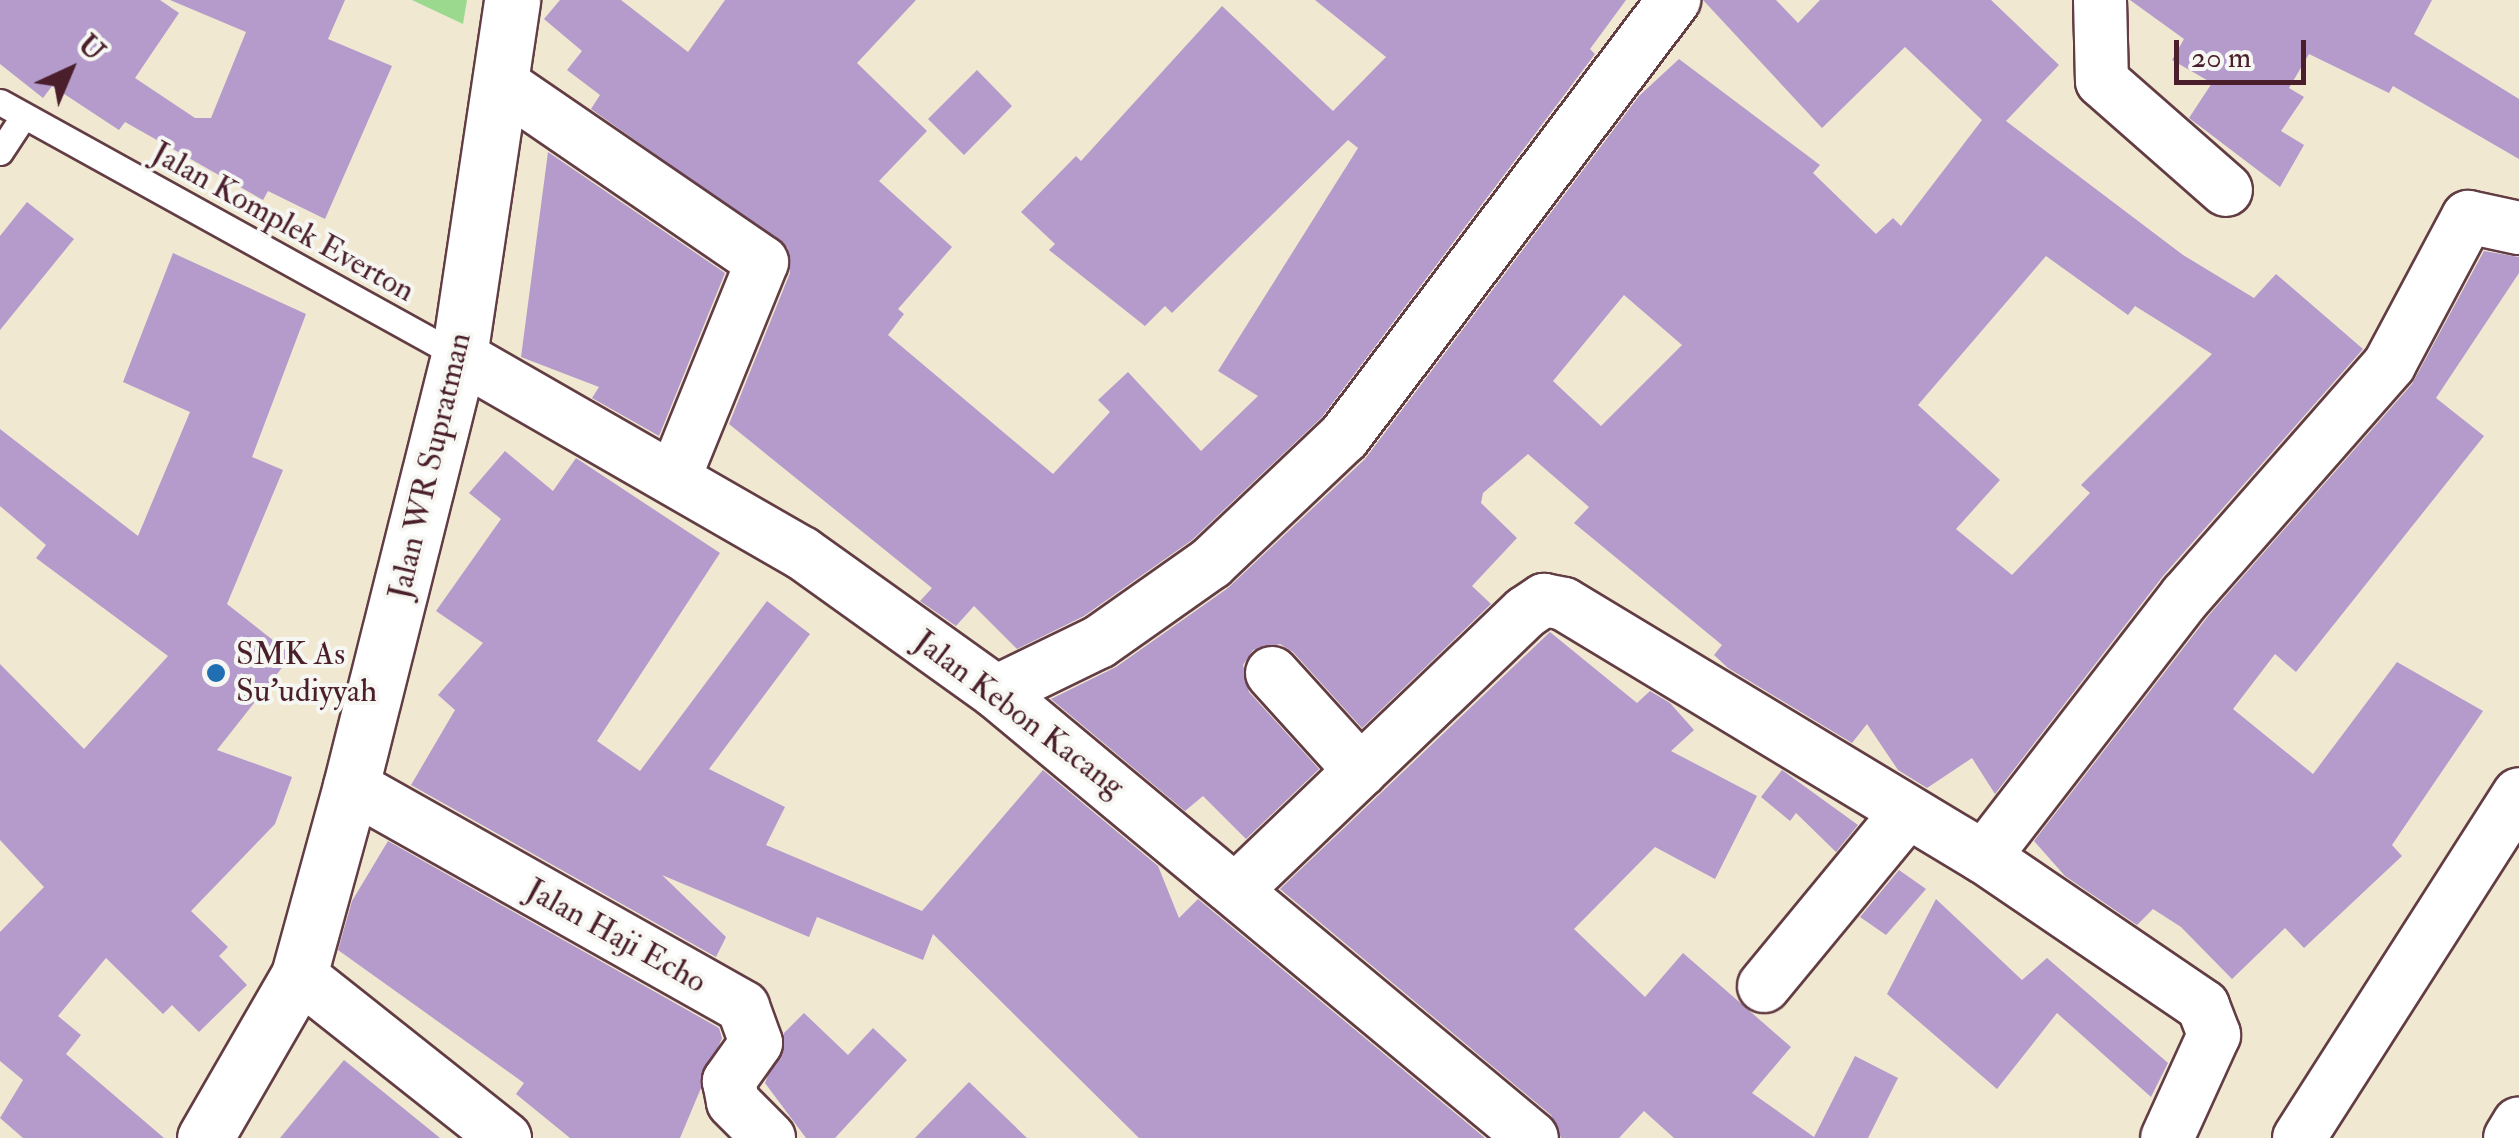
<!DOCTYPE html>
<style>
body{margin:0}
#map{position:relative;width:2519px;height:1138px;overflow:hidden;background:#f0e8d1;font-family:"IM FELL Double Pica",serif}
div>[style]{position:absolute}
.green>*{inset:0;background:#9bd98f}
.building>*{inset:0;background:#b49bcc}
.roads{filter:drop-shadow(2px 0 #633d44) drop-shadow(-2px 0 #633d44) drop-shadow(0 2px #633d44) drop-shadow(0 -2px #633d44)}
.service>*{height:25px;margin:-12.5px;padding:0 12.5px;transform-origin:12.5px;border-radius:12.5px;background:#fff}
.minor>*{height:52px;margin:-26px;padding:0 26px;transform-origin:26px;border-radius:26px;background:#fff}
.secondary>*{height:55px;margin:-27.5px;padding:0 27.5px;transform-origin:27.5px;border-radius:27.5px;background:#fff}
.dots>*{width:28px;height:28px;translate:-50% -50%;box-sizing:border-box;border:5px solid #f6f6f2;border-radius:50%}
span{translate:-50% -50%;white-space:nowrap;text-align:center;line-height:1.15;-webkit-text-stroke:8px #f6f6f2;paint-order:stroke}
.street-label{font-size:32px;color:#4a1f2b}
.poi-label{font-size:32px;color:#4a1f2b}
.left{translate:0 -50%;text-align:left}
.north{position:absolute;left:20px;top:20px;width:100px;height:100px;-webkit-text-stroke:8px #f6f6f2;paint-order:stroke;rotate:44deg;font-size:28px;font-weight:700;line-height:40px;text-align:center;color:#4a1f2b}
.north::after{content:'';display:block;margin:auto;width:35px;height:45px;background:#4a1f2b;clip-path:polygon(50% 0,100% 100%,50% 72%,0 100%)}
.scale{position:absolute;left:2174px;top:40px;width:132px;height:45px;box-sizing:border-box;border:5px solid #4a1f2b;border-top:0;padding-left:12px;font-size:30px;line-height:35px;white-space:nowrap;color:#4a1f2b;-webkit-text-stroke:8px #f6f6f2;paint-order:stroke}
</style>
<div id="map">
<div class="green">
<i style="clip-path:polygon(412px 0,467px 0,463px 24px)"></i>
</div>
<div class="building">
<i style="clip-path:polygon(0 0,160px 0,179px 13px,135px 78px,195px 118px,211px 118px,246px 32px,170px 0,345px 0,328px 39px,392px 66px,325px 219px,268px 191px,263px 200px,125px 122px,119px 130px,52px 86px,43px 98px,0 64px)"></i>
<i style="clip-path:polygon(560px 0,621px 0,688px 52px,725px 0,916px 0,857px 63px,927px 131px,879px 181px,952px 247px,898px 309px,904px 314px,888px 335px,1053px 474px,1110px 412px,1098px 400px,1128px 372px,1201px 451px,1258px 396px,1218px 371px,1358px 148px,1348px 140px,1172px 313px,1165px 306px,1145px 326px,1049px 250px,1055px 244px,1021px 212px,1076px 156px,1081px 161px,1222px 6px,1333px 111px,1386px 57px,1315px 0,1626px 0,1590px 49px,1595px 54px,1322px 417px,1192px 540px,1084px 616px,1017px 649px,974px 606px,956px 626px,920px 601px,932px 588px,729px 424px,790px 273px,788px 248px,591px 109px,600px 95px,567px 70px,582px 51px,544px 19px)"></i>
<i style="clip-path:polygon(evenodd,1703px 0,1776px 0,1798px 23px,1820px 0,1991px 0,2059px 65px,2006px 121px,2183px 255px,2254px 298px,2276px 274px,2363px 349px,2163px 576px,1995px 794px,1972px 758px,1927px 788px,1898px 770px,1867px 724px,1852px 743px,1728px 668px,1714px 655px,1722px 645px,1574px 523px,1589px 507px,1528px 454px,1483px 493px,1481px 503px,1517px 538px,1472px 586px,1491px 604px,1362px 728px,1293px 652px,1280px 644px,1253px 650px,1243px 665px,1249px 692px,1319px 769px,1246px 839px,1203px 796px,1185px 811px,1051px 699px,1116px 667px,1228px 588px,1365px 459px,1639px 96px,1679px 59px,1820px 165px,1813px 173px,1876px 234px,1893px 218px,1901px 226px,1982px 120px,1905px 47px,1822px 128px,1703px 0,2046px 256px,2128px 315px,2135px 306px,2212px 354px,2081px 485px,2090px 493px,2012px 575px,1956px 529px,2000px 480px,1918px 405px,2046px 256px,1703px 0,1624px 295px,1682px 345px,1601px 426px,1553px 381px,1624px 295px)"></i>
<i style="clip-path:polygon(2130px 0,2432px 0,2414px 34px,2519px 99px,2519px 159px,2393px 86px,2389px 93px,2309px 54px,2289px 88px,2304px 97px,2281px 131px,2304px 145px,2280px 187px,2189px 118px,2212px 83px,2172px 60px,2184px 39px)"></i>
<i style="clip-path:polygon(977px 70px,1012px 106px,964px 155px,928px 119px)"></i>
<i style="clip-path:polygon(548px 152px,725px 273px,659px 436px,592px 398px,599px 387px,521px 357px)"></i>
<i style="clip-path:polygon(27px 202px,74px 239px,0 330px,0 236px)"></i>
<i style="clip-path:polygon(2484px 251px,2519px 257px,2519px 273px,2436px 398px,2484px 436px,2296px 672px,2275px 654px,2233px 709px,2313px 774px,2397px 662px,2483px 711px,2392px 845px,2402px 856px,2304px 948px,2285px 928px,2232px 979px,2181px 927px,2153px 909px,2137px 925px,2065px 876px,2034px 841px,2209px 615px,2412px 384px)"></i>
<i style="clip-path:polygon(173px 253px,306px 314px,252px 457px,283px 470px,227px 604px,292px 655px,217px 750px,292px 777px,275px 824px,191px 911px,228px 947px,219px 956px,247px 985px,199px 1032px,172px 1005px,163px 1014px,106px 958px,58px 1016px,81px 1035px,66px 1054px,164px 1138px,23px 1138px,0 1118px,23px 1080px,0 1061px,0 932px,44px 887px,0 840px,0 664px,84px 749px,168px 656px,36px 558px,46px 545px,0 506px,0 429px,138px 536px,190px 412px,123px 382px)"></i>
<i style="clip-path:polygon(505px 451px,553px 491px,576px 458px,720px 553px,597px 741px,640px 771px,767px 601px,810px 634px,709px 769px,785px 807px,766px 845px,922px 911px,1043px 770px,1158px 866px,1179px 918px,1198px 899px,1485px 1138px,1139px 1138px,933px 934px,923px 960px,817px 917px,809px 937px,662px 875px,726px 937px,716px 957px,411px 785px,455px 710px,438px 695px,483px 643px,436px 611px,501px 519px,469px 493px)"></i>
<i style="clip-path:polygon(1550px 632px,1637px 703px,1650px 691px,1670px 703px,1694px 730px,1671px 751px,1757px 796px,1715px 879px,1655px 847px,1574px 929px,1645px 997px,1683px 953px,1791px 1047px,1752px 1093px,1814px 1137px,1855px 1056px,1898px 1078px,1868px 1138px,1674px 1138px,1644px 1111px,1619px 1138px,1561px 1138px,1551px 1115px,1280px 889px)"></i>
<i style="clip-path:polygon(1782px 770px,1858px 825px,1836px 852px,1796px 813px,1790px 821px,1761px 797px)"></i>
<i style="clip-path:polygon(388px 841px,719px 1028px,722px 1038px,680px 1138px,570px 1138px,516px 1094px,524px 1083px,338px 950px,352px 901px)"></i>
<i style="clip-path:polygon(1899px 870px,1926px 889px,1886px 935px,1860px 917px)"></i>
<i style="clip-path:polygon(1936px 899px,2022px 980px,2047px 958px,2168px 1063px,2151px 1097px,2057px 1013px,1997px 1089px,1887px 994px)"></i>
<i style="clip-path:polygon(804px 1013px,848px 1055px,873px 1028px,907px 1060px,835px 1138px,806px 1138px,765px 1083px,784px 1033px)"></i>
<i style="clip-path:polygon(344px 1060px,440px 1138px,280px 1138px)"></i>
<i style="clip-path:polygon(969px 1082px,1027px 1138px,915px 1138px)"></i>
</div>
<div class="roads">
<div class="service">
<i style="left:0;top:102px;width:525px;rotate:28.96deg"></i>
<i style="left:0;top:152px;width:42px;rotate:-56.7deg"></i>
</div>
<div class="minor">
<i style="left:2100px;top:0;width:81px;rotate:88.6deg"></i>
<i style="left:2102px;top:81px;width:165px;rotate:41.3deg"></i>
<i style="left:502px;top:84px;width:315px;rotate:34.4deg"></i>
<i style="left:762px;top:262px;width:234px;rotate:112.1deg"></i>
<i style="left:459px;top:356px;width:396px;rotate:29.9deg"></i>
<i style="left:802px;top:553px;width:239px;rotate:35.6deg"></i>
<i style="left:996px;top:692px;width:697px;rotate:39.76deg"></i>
<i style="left:1272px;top:673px;width:132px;rotate:47.8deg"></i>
<i style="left:996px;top:692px;width:114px;rotate:-25.9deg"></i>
<i style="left:1099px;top:642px;width:137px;rotate:-35.2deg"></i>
<i style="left:1211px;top:563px;width:183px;rotate:-43.5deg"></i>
<i style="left:1344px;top:437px;width:548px;rotate:-52.94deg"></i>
<i style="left:351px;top:786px;width:450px;rotate:29.4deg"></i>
<i style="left:743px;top:1007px;width:38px;rotate:70deg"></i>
<i style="left:756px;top:1043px;width:47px;rotate:125.4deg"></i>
<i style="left:729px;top:1081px;width:21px;rotate:79deg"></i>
<i style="left:733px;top:1102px;width:51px;rotate:45deg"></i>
<i style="left:1984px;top:857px;width:330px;rotate:-52.3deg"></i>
<i style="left:2186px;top:596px;width:308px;rotate:-48.7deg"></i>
<i style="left:2389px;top:365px;width:168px;rotate:-61.9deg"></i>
<i style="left:2468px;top:217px;width:52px;rotate:12.2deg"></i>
<i style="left:1239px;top:887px;width:397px;rotate:-43.8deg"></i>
<i style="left:1526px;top:612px;width:22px;rotate:-34deg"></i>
<i style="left:1544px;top:600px;width:20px;rotate:11deg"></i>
<i style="left:1564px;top:604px;width:490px;rotate:31.1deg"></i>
<i style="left:1984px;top:857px;width:265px;rotate:34.2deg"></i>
<i style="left:2203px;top:1006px;width:31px;rotate:69deg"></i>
<i style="left:2214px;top:1035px;width:113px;rotate:114.5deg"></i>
<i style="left:299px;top:975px;width:263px;rotate:38.4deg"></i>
<i style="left:1764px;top:986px;width:223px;rotate:-50.5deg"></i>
<i style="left:2299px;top:1138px;width:408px;rotate:-57.4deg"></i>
<i style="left:2510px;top:1138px;width:17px;rotate:-59deg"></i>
</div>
<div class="secondary">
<i style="left:205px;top:1138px;width:188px;rotate:-60deg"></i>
<i style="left:299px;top:975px;width:196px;rotate:-74.6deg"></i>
<i style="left:351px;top:786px;width:443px;rotate:-75.9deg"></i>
<i style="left:459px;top:356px;width:360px;rotate:-81.5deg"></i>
</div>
</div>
<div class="dots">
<i style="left:216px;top:673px;background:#1f6fb2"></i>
</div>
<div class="street-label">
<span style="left:283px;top:222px;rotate:29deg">Jalan Komplek Everton</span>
<span style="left:430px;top:466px;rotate:-77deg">Jalan WR Supratman</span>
<span style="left:1019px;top:714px;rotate:37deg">Jalan Kebon Kacang</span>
<span style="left:616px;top:936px;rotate:29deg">Jalan Haji Echo</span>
</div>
<div class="poi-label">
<span class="left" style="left:236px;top:673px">SMK As<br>Su'udiyyah</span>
</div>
<div class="north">U</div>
<div class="scale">20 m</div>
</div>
